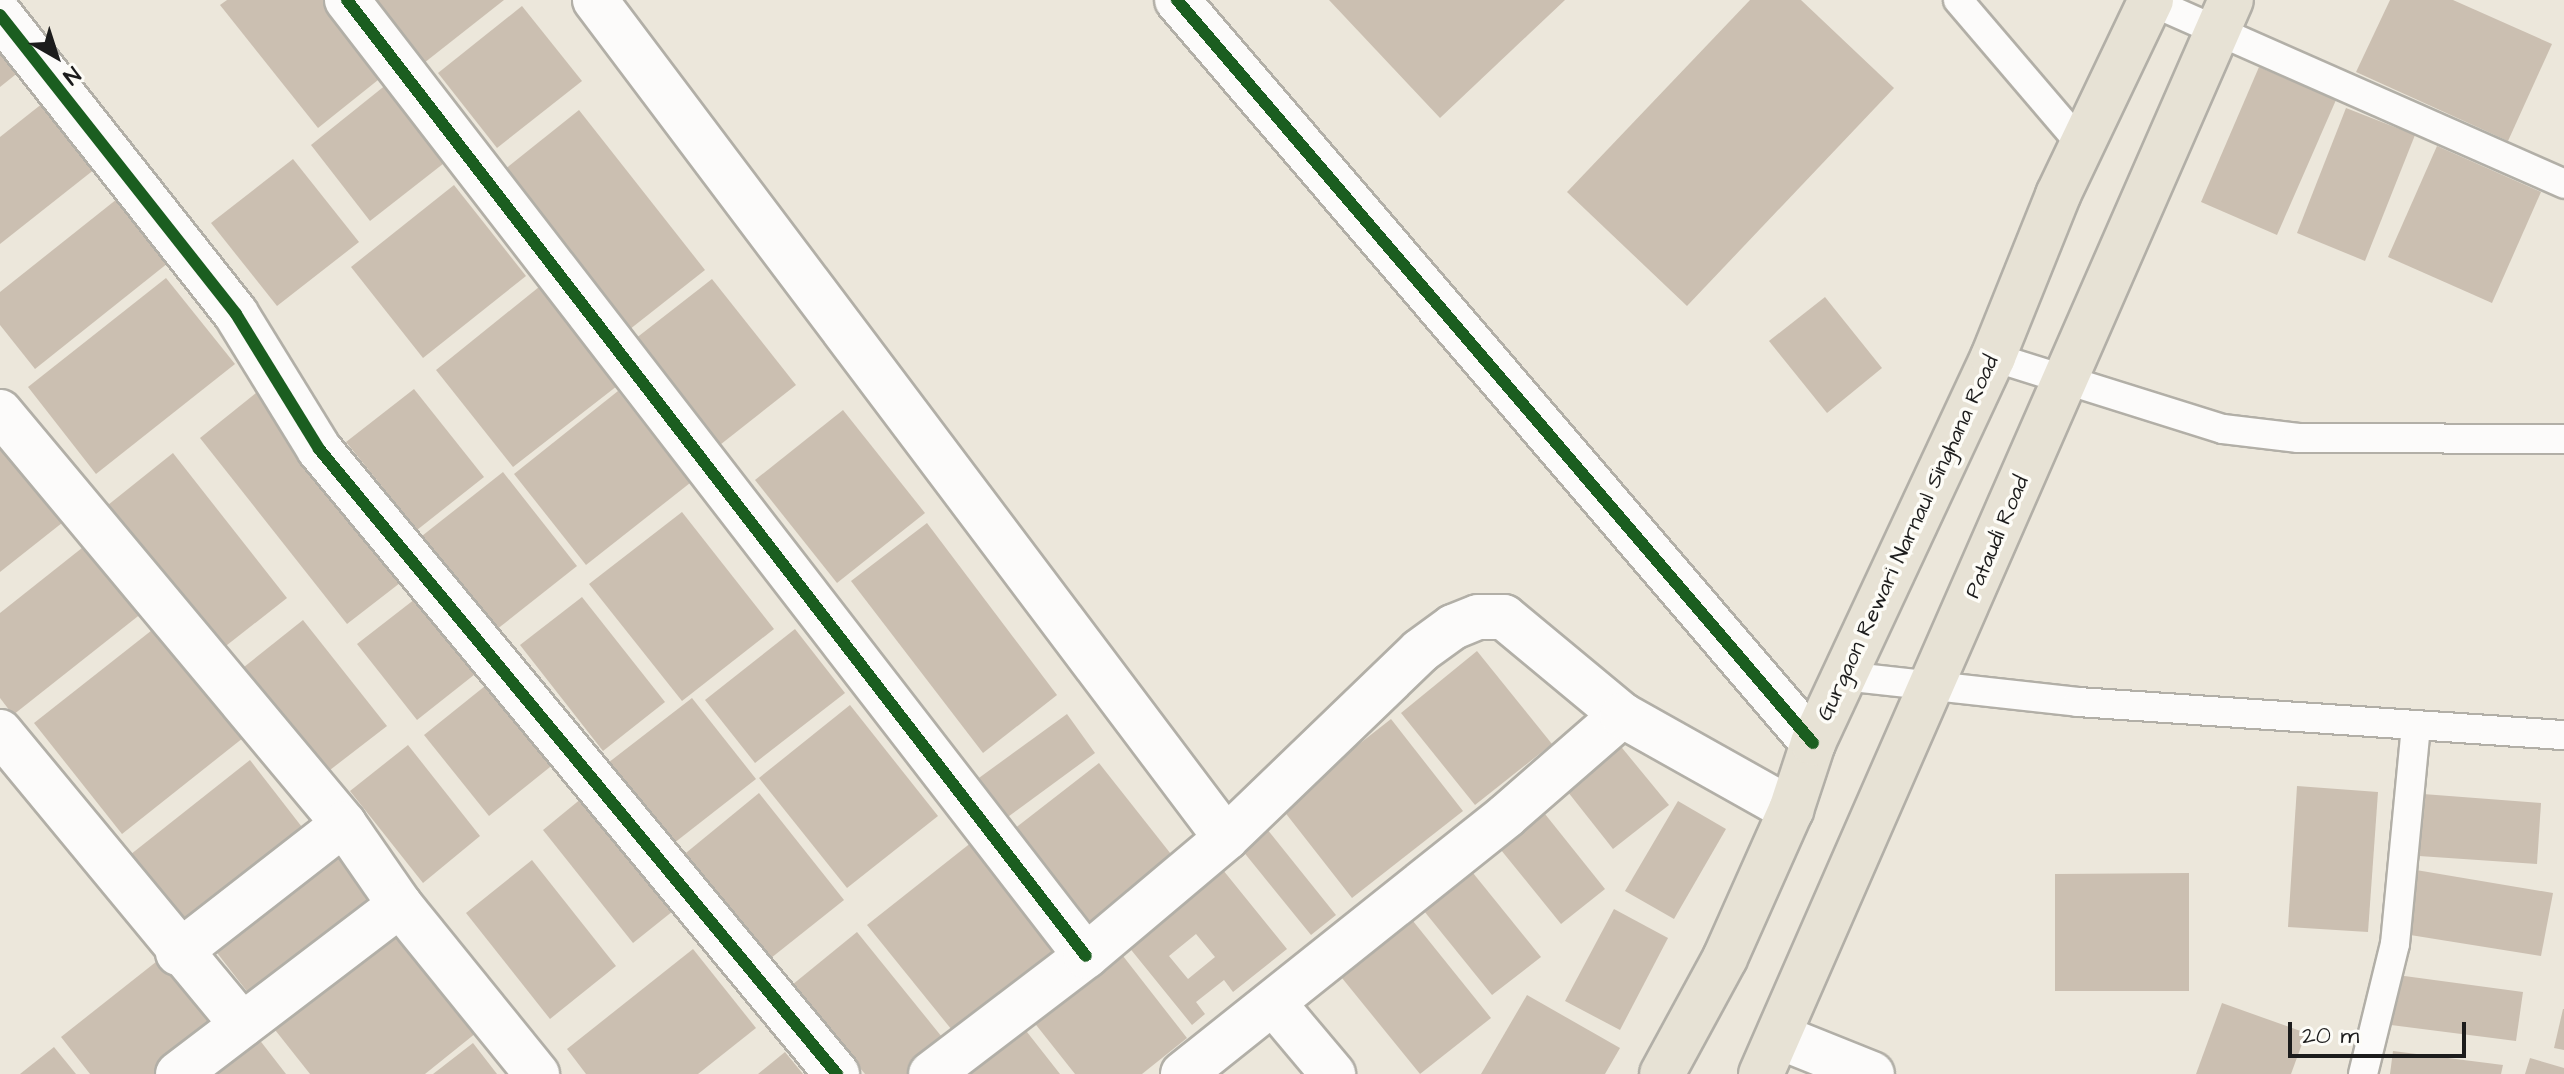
<!DOCTYPE html>
<style>
body{margin:0}
#map{position:relative;width:2564px;height:1074px;overflow:hidden;background:#ece7db;font-family:"Architects Daughter",sans-serif}
div>[style]{position:absolute}
.building>*{inset:0;background:#cbbfb1}
.roads{filter:drop-shadow(2px 0 #b2afa7) drop-shadow(-2px 0 #b2afa7) drop-shadow(0 2px #b2afa7) drop-shadow(0 -2px #b2afa7)}
.lane>*{height:28px;margin:-14px;padding:0 14px;transform-origin:14px;border-radius:14px;background:#fcfbfa}
.street>*{height:44px;margin:-22px;padding:0 22px;transform-origin:22px;border-radius:22px;background:#fcfbfa}
.primary>*{height:44px;margin:-22px;padding:0 22px;transform-origin:22px;border-radius:22px;background:#e7e2d5}
.cycleway>*{height:12px;margin:-6px;padding:0 6px;transform-origin:6px;border-radius:6px;background:#1b5e20}
span{translate:-50% -50%;white-space:nowrap;text-align:center;line-height:1.15;-webkit-text-stroke:7px #fdfcf7;paint-order:stroke}
.street-label{font-size:22px;color:#1c1c1c}
.north{position:absolute;left:16px;top:16px;width:80px;height:80px;-webkit-text-stroke:6px #fdfcf7;paint-order:stroke;rotate:141deg;font-size:22px;font-weight:700;line-height:32px;text-align:center;color:#1c1c1c}
.north::after{content:'';display:block;margin:auto;width:28px;height:36px;background:#1c1c1c;clip-path:polygon(50% 0,100% 100%,50% 72%,0 100%)}
.scale{position:absolute;left:2288px;top:1022px;width:178px;height:36px;box-sizing:border-box;border:4px solid #1c1c1c;border-top:0;padding-left:10px;font-size:24px;line-height:28px;white-space:nowrap;color:#1c1c1c;-webkit-text-stroke:6px #fdfcf7;paint-order:stroke}
</style>
<div id="map">
<div class="building">
<i style="clip-path:polygon(227px 0,323px 0,383px 76px,318px 128px,220px 5px)"></i>
<i style="clip-path:polygon(374px 0,504px 0,424px 63px)"></i>
<i style="clip-path:polygon(1329px 0,1565px 0,1440px 118px)"></i>
<i style="clip-path:polygon(1750px 0,1801px 0,1894px 88px,1687px 306px,1567px 192px)"></i>
<i style="clip-path:polygon(2390px 0,2453px 0,2552px 44px,2508px 141px,2356px 72px)"></i>
<i style="clip-path:polygon(522px 6px,582px 81px,497px 148px,438px 73px)"></i>
<i style="clip-path:polygon(0 36px,25px 67px,0 87px)"></i>
<i style="clip-path:polygon(2259px 67px,2336px 100px,2277px 235px,2201px 202px)"></i>
<i style="clip-path:polygon(387px 84px,448px 160px,370px 221px,311px 145px)"></i>
<i style="clip-path:polygon(48px 99px,100px 165px,0 244px,0 137px)"></i>
<i style="clip-path:polygon(2346px 108px,2415px 135px,2365px 261px,2297px 233px)"></i>
<i style="clip-path:polygon(579px 110px,705px 270px,620px 337px,494px 178px)"></i>
<i style="clip-path:polygon(2437px 146px,2541px 192px,2492px 303px,2388px 257px)"></i>
<i style="clip-path:polygon(293px 159px,359px 242px,277px 306px,211px 223px)"></i>
<i style="clip-path:polygon(454px 185px,526px 276px,423px 358px,351px 267px)"></i>
<i style="clip-path:polygon(117px 199px,168px 263px,35px 369px,0 325px,0 292px)"></i>
<i style="clip-path:polygon(166px 278px,235px 364px,96px 474px,28px 387px)"></i>
<i style="clip-path:polygon(712px 279px,796px 385px,711px 452px,626px 346px)"></i>
<i style="clip-path:polygon(539px 287px,617px 386px,513px 467px,436px 370px)"></i>
<i style="clip-path:polygon(1825px 297px,1882px 368px,1827px 413px,1769px 341px)"></i>
<i style="clip-path:polygon(261px 389px,409px 576px,347px 624px,200px 438px)"></i>
<i style="clip-path:polygon(414px 389px,484px 477px,417px 530px,346px 442px)"></i>
<i style="clip-path:polygon(618px 391px,690px 483px,586px 565px,514px 474px)"></i>
<i style="clip-path:polygon(843px 410px,925px 513px,837px 583px,755px 480px)"></i>
<i style="clip-path:polygon(0 434px,67px 519px,0 572px)"></i>
<i style="clip-path:polygon(173px 453px,287px 598px,222px 649px,108px 505px)"></i>
<i style="clip-path:polygon(503px 472px,577px 566px,482px 641px,408px 547px)"></i>
<i style="clip-path:polygon(682px 512px,774px 629px,682px 701px,589px 584px)"></i>
<i style="clip-path:polygon(927px 523px,1057px 695px,983px 753px,851px 581px)"></i>
<i style="clip-path:polygon(87px 544px,142px 613px,13px 715px,0 698px,0 613px)"></i>
<i style="clip-path:polygon(424px 592px,484px 667px,417px 720px,357px 644px)"></i>
<i style="clip-path:polygon(582px 597px,665px 702px,603px 751px,520px 645px)"></i>
<i style="clip-path:polygon(303px 620px,387px 726px,317px 780px,234px 675px)"></i>
<i style="clip-path:polygon(161px 623px,248px 734px,122px 834px,34px 723px)"></i>
<i style="clip-path:polygon(795px 629px,845px 693px,755px 763px,705px 700px)"></i>
<i style="clip-path:polygon(1477px 651px,1552px 744px,1475px 805px,1401px 713px)"></i>
<i style="clip-path:polygon(495px 678px,560px 759px,489px 816px,424px 735px)"></i>
<i style="clip-path:polygon(692px 698px,756px 779px,669px 847px,604px 766px)"></i>
<i style="clip-path:polygon(850px 705px,938px 816px,847px 888px,759px 778px)"></i>
<i style="clip-path:polygon(1067px 714px,1095px 753px,1001px 822px,972px 783px)"></i>
<i style="clip-path:polygon(1391px 719px,1463px 811px,1352px 898px,1280px 806px)"></i>
<i style="clip-path:polygon(1618px 743px,1669px 805px,1613px 849px,1564px 787px)"></i>
<i style="clip-path:polygon(408px 745px,480px 836px,423px 883px,350px 791px)"></i>
<i style="clip-path:polygon(250px 760px,312px 840px,179px 946px,116px 866px)"></i>
<i style="clip-path:polygon(1099px 763px,1178px 863px,1088px 934px,1009px 833px)"></i>
<i style="clip-path:polygon(2297px 786px,2378px 792px,2368px 932px,2288px 927px)"></i>
<i style="clip-path:polygon(593px 789px,683px 903px,633px 943px,543px 830px)"></i>
<i style="clip-path:polygon(759px 793px,844px 900px,766px 962px,681px 857px)"></i>
<i style="clip-path:polygon(2423px 794px,2541px 803px,2537px 864px,2419px 856px)"></i>
<i style="clip-path:polygon(1678px 801px,1726px 829px,1674px 919px,1625px 891px)"></i>
<i style="clip-path:polygon(1545px 814px,1605px 889px,1561px 924px,1501px 850px)"></i>
<i style="clip-path:polygon(1263px 824px,1336px 915px,1311px 935px,1238px 845px)"></i>
<i style="clip-path:polygon(333px 840px,379px 899px,253px 999px,207px 940px)"></i>
<i style="clip-path:polygon(972px 842px,1065px 957px,960px 1040px,867px 925px)"></i>
<i style="clip-path:polygon(532px 860px,616px 966px,550px 1019px,466px 913px)"></i>
<i style="clip-path:polygon(1469px 868px,1541px 957px,1492px 995px,1420px 906px)"></i>
<i style="clip-path:polygon(evenodd,1223px 870px,1287px 949px,1233px 992px,1224px 980px,1196px 1002px,1205px 1014px,1192px 1025px,1128px 946px,1223px 870px,1196px 934px,1215px 957px,1188px 979px,1169px 956px,1196px 934px)"></i>
<i style="clip-path:polygon(2416px 870px,2553px 893px,2541px 956px,2404px 934px)"></i>
<i style="clip-path:polygon(2189px 873px,2189px 991px,2055px 991px,2055px 874px)"></i>
<i style="clip-path:polygon(1614px 909px,1668px 938px,1620px 1030px,1565px 1001px)"></i>
<i style="clip-path:polygon(1413px 921px,1491px 1018px,1420px 1074px,1342px 978px)"></i>
<i style="clip-path:polygon(390px 924px,476px 1033px,425px 1074px,310px 1074px,268px 1021px)"></i>
<i style="clip-path:polygon(857px 932px,950px 1047px,916px 1074px,865px 1074px,792px 985px)"></i>
<i style="clip-path:polygon(1116px 947px,1187px 1038px,1142px 1074px,1075px 1074px,1029px 1016px)"></i>
<i style="clip-path:polygon(693px 949px,756px 1028px,698px 1074px,586px 1074px,567px 1049px)"></i>
<i style="clip-path:polygon(166px 954px,224px 1028px,166px 1074px,90px 1074px,61px 1037px)"></i>
<i style="clip-path:polygon(2397px 975px,2523px 992px,2516px 1041px,2391px 1025px)"></i>
<i style="clip-path:polygon(1527px 995px,1620px 1048px,1605px 1074px,1481px 1074px)"></i>
<i style="clip-path:polygon(2222px 1003px,2306px 1033px,2291px 1074px,2196px 1074px)"></i>
<i style="clip-path:polygon(2563px 1009px,2564px 1009px,2564px 1050px,2554px 1048px)"></i>
<i style="clip-path:polygon(1016px 1018px,1060px 1074px,969px 1074px,960px 1062px)"></i>
<i style="clip-path:polygon(251px 1029px,286px 1074px,193px 1074px)"></i>
<i style="clip-path:polygon(473px 1043px,497px 1074px,433px 1074px)"></i>
<i style="clip-path:polygon(54px 1047px,76px 1074px,20px 1074px)"></i>
<i style="clip-path:polygon(2393px 1051px,2503px 1065px,2501px 1074px,2390px 1074px)"></i>
<i style="clip-path:polygon(785px 1052px,803px 1074px,758px 1074px)"></i>
<i style="clip-path:polygon(2530px 1058px,2564px 1068px,2564px 1074px,2525px 1074px)"></i>
</div>
<div class="roads">
<div class="lane">
<i style="left:1958px;top:0;width:189px;rotate:49.5deg"></i>
<i style="left:2150px;top:1px;width:453px;rotate:23.8deg"></i>
<i style="left:1993px;top:357px;width:241px;rotate:17.4deg"></i>
<i style="left:2223px;top:429px;width:76px;rotate:6.8deg"></i>
<i style="left:2298px;top:438px;width:266px;rotate:0.2deg"></i>
<i style="left:1844px;top:676px;width:235px;rotate:6.3deg"></i>
<i style="left:2078px;top:702px;width:487px;rotate:3.9deg"></i>
<i style="left:2363px;top:1074px;width:134px;rotate:-76.2deg"></i>
<i style="left:2395px;top:944px;width:218px;rotate:-84.5deg"></i>
</div>
<div class="street">
<i style="left:347px;top:0;width:1208px;rotate:52.3deg"></i>
<i style="left:595px;top:0;width:1049px;rotate:53.02deg"></i>
<i style="left:1177px;top:0;width:978px;rotate:49.44deg"></i>
<i style="left:0;top:15px;width:381px;rotate:51.7deg"></i>
<i style="left:236px;top:314px;width:158px;rotate:58.4deg"></i>
<i style="left:319px;top:449px;width:812px;rotate:50.35deg"></i>
<i style="left:0;top:412px;width:537px;rotate:50.14deg"></i>
<i style="left:344px;top:824px;width:98px;rotate:55.3deg"></i>
<i style="left:400px;top:905px;width:218px;rotate:51deg"></i>
<i style="left:0;top:732px;width:380px;rotate:50.4deg"></i>
<i style="left:178px;top:953px;width:210px;rotate:-37.9deg"></i>
<i style="left:1274px;top:1004px;width:92px;rotate:49.9deg"></i>
<i style="left:1780px;top:1037px;width:99px;rotate:21.9deg"></i>
<i style="left:178px;top:1074px;width:279px;rotate:-37.3deg"></i>
<i style="left:931px;top:1074px;width:195px;rotate:-37.3deg"></i>
<i style="left:1086px;top:956px;width:183px;rotate:-40.1deg"></i>
<i style="left:1226px;top:838px;width:269px;rotate:-43.9deg"></i>
<i style="left:1420px;top:651px;width:41px;rotate:-36deg"></i>
<i style="left:1453px;top:627px;width:27px;rotate:-22deg"></i>
<i style="left:1478px;top:617px;width:26px"></i>
<i style="left:1504px;top:617px;width:153px;rotate:39.7deg"></i>
<i style="left:1183px;top:1074px;width:413px;rotate:-38.6deg"></i>
<i style="left:1506px;top:816px;width:154px;rotate:-41deg"></i>
<i style="left:1622px;top:715px;width:194px;rotate:29.3deg"></i>
</div>
<div class="primary">
<i style="left:1662px;top:1074px;width:132px;rotate:-61.5deg"></i>
<i style="left:1725px;top:958px;width:162px;rotate:-66deg"></i>
<i style="left:1791px;top:810px;width:71px;rotate:-71.8deg"></i>
<i style="left:1813px;top:743px;width:426px;rotate:-65deg"></i>
<i style="left:1993px;top:357px;width:175px;rotate:-68.1deg"></i>
<i style="left:2058px;top:195px;width:216px;rotate:-64.5deg"></i>
<i style="left:1761px;top:1074px;width:1172px;rotate:-66.37deg"></i>
</div>
</div>
<div class="cycleway">
<i style="left:347px;top:0;width:1208px;rotate:52.3deg"></i>
<i style="left:1177px;top:0;width:978px;rotate:49.44deg"></i>
<i style="left:0;top:15px;width:381px;rotate:51.7deg"></i>
<i style="left:236px;top:314px;width:158px;rotate:58.4deg"></i>
<i style="left:319px;top:449px;width:812px;rotate:50.35deg"></i>
</div>
<div class="street-label">
<span style="left:1997px;top:537px;rotate:-67deg">Pataudi Road</span>
<span style="left:1908px;top:538px;rotate:-65deg">Gurgaon Rewari Narnaul Singhana Road</span>
</div>
<div class="north">N</div>
<div class="scale">20 m</div>
</div>
